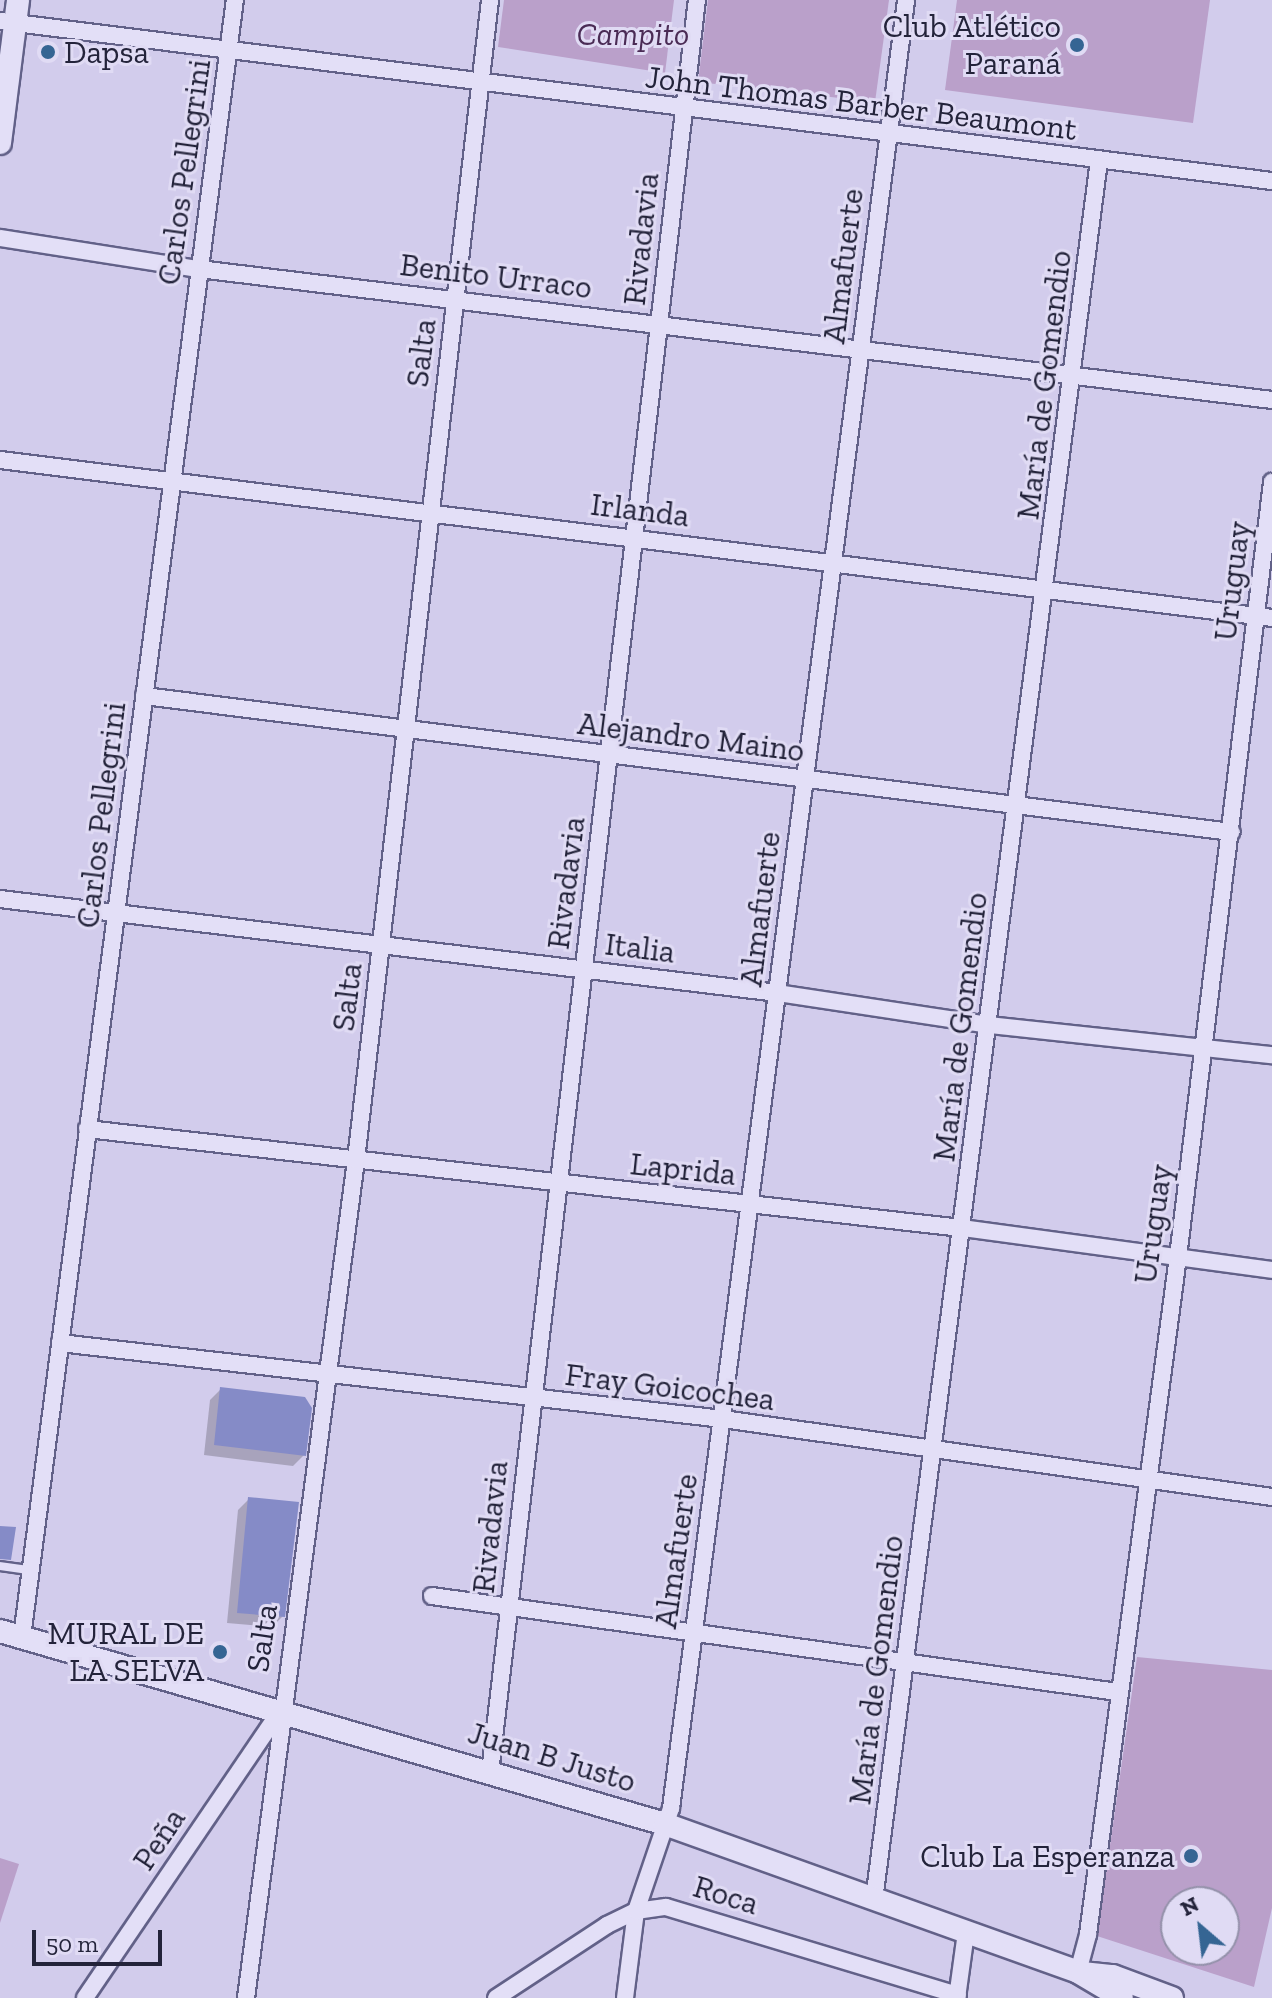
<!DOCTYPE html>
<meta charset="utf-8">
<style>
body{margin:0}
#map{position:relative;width:1272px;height:1998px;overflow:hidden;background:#d2ccec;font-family:"Zilla Slab",serif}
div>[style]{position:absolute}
.green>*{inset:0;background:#baa0ca}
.shadow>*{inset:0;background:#0003}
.building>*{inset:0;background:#858bc7}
.roads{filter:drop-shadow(2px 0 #626188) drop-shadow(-2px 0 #626188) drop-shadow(0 2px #626188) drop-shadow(0 -2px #626188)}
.service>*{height:8px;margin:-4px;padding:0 4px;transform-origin:4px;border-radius:4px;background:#e3dff7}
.minor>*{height:16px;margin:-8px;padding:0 8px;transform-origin:8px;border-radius:8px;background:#e3dff7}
.secondary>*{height:22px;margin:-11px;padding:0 11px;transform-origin:11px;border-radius:11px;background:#e3dff7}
.dots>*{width:22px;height:22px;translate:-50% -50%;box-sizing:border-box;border:4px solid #e0dbf4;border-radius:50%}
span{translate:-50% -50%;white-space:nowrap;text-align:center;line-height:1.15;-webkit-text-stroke:6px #e0dbf4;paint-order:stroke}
.poi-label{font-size:32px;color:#23233a}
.right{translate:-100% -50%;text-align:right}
.left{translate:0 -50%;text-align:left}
.park-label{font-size:32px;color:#4a2b55;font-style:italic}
.street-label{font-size:32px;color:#23233a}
.north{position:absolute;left:1160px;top:1886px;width:80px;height:80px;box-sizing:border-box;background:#e0dbf4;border:2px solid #9491aa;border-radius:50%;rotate:332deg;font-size:22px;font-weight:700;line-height:32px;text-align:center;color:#23233a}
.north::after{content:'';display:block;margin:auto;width:28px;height:36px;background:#356593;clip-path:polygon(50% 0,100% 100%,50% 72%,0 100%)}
.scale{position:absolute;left:32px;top:1930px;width:130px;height:36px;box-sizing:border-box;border:4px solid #23233a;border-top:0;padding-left:10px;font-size:24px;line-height:28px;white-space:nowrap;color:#23233a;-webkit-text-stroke:6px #e0dbf4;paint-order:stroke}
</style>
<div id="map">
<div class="green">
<i style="clip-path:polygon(504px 0,674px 0,665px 73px,498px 47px)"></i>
<i style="clip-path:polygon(708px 0,889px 0,875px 102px,698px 82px)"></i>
<i style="clip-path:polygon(957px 0,1210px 0,1193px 123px,945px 90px)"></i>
<i style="clip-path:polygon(evenodd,1137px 1657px,1272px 1670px,1272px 1908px,1254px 1987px,1097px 1936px,1137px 1657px,1176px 1902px,1224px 1902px,1224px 1950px,1176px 1950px,1176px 1902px)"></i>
<i style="clip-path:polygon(0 1858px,19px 1864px,0 1923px)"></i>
</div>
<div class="shadow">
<i style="clip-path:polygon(221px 1389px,304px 1455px,293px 1466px,204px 1455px,210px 1400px)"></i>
<i style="clip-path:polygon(249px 1499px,283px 1616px,272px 1627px,227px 1623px,238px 1510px)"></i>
</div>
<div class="building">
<i style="clip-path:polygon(220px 1387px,305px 1397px,312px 1408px,306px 1456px,214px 1445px)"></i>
<i style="clip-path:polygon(248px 1497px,299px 1502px,285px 1617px,237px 1613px)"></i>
<i style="clip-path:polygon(0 1526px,16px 1527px,11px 1560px,0 1559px)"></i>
</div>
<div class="roads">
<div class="service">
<i style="left:0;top:1566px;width:30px;rotate:8deg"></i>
</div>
<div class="minor">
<i style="left:0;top:21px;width:1282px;rotate:7.17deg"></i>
<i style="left:0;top:238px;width:201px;rotate:8.9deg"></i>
<i style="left:199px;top:269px;width:1081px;rotate:6.96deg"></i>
<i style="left:0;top:460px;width:1282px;rotate:7.08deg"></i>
<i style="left:144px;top:696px;width:1096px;rotate:7.13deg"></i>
<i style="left:0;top:899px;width:784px;rotate:6.89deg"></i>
<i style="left:778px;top:993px;width:213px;rotate:8.6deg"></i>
<i style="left:989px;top:1025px;width:285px;rotate:6.1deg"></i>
<i style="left:87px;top:1129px;width:881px;rotate:6.46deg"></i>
<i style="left:962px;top:1228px;width:313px;rotate:7.7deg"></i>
<i style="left:60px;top:1343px;width:667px;rotate:6.54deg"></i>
<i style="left:723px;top:1419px;width:555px;rotate:8.09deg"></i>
<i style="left:432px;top:1596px;width:693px;rotate:7.97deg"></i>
<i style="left:22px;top:1637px;width:1651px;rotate:-82.59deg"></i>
<i style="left:490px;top:1772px;width:1784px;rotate:-83.34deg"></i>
<i style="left:874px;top:1900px;width:1753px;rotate:-82.63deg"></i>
<i style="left:1078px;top:1972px;width:39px;rotate:-75deg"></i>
<i style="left:1088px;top:1934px;width:683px;rotate:-82.43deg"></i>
<i style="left:1178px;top:1257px;width:781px;rotate:-83.08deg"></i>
<i style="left:85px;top:1998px;width:342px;rotate:-55.8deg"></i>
<i style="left:246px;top:1998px;width:845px;rotate:-82.52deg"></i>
<i style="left:356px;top:1160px;width:1168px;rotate:-83.41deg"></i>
<i style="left:496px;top:1998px;width:133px;rotate:-33.3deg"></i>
<i style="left:607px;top:1925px;width:32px;rotate:-26deg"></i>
<i style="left:636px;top:1911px;width:30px;rotate:-8deg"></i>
<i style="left:666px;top:1907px;width:305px;rotate:16.8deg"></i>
<i style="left:625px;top:1998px;width:88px;rotate:-82.8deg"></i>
<i style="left:636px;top:1911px;width:109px;rotate:-71.2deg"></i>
<i style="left:671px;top:1808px;width:1823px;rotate:-82.59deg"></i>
<i style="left:957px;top:1998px;width:67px;rotate:-82.2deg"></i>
</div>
<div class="secondary">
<i style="left:0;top:143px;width:144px;rotate:-82.8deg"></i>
<i style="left:0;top:1631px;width:692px;rotate:16.18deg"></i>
<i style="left:665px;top:1824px;width:439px;rotate:19.7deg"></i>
<i style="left:1078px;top:1972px;width:51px;rotate:30.6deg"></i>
<i style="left:1082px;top:1973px;width:31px;rotate:6deg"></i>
<i style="left:1113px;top:1976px;width:63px;rotate:20.4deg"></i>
</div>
</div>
<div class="dots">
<i style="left:1077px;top:45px;background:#356593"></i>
<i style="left:48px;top:52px;background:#356593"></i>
<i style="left:220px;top:1652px;background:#356593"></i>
<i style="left:1191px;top:1856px;background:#356593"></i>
</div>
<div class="poi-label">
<span class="right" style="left:1061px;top:45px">Club Atlético<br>Paraná</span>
<span class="left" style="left:64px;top:52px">Dapsa</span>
<span class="right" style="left:204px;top:1652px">MURAL DE<br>LA SELVA</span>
<span class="right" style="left:1175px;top:1856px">Club La Esperanza</span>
</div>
<div class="park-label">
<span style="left:633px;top:34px">Campito</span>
</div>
<div class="street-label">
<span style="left:861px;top:103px;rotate:7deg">John Thomas Barber Beaumont</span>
<span style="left:184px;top:172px;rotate:-82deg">Carlos Pellegrini</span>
<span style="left:641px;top:239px;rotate:-84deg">Rivadavia</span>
<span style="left:843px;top:266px;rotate:-83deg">Almafuerte</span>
<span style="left:496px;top:276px;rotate:7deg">Benito Urraco</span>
<span style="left:421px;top:353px;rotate:-83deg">Salta</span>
<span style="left:1044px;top:385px;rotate:-83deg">María de Gomendio</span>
<span style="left:640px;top:510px;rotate:7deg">Irlanda</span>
<span style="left:1232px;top:581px;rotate:-83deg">Uruguay</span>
<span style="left:691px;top:737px;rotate:7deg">Alejandro Maino</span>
<span style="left:101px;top:815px;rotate:-83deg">Carlos Pellegrini</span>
<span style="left:566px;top:883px;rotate:-83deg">Rivadavia</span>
<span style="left:760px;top:909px;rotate:-83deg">Almafuerte</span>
<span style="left:640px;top:948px;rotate:7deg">Italia</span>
<span style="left:347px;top:997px;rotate:-83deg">Salta</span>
<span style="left:960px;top:1027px;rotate:-83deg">María de Gomendio</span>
<span style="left:683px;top:1169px;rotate:6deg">Laprida</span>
<span style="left:1153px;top:1224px;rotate:-82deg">Uruguay</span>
<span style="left:670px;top:1387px;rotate:7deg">Fray Goicochea</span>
<span style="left:490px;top:1527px;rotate:-84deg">Rivadavia</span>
<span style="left:676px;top:1551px;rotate:-82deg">Almafuerte</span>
<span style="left:262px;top:1638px;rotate:-82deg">Salta</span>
<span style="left:876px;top:1670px;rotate:-83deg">María de Gomendio</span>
<span style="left:552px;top:1757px;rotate:17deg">Juan B Justo</span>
<span style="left:159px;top:1839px;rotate:-56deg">Peña</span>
<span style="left:726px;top:1895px;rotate:17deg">Roca</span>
</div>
<div class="north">N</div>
<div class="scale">50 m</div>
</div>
